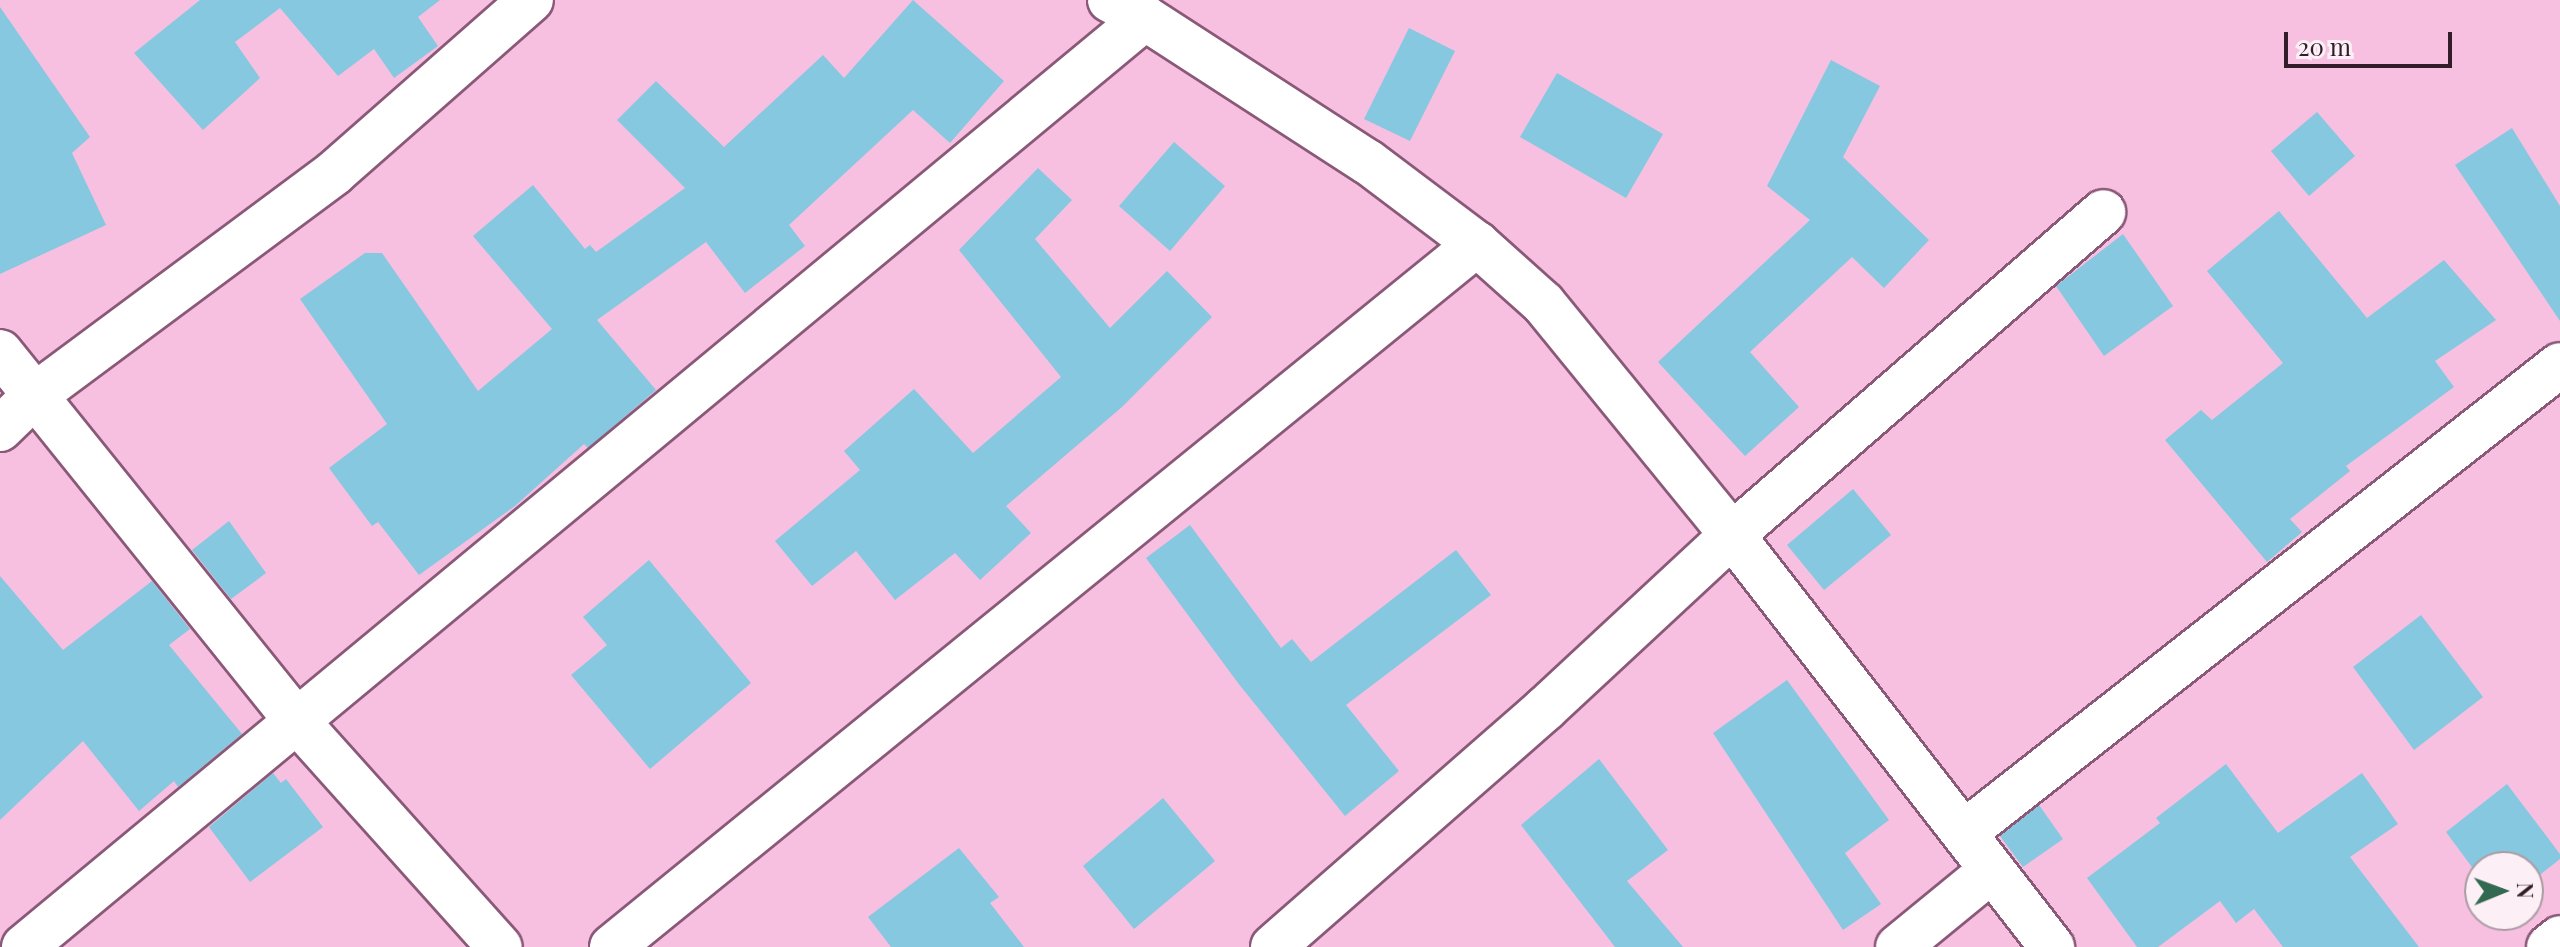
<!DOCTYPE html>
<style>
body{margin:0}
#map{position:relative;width:2560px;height:947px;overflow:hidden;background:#f7c0e1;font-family:"Playfair Display",serif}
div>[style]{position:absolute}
.building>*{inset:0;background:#85c8e0}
.roads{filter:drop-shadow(2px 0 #8a5978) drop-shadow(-2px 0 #8a5978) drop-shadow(0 2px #8a5978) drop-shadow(0 -2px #8a5978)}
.street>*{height:44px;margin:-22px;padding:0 22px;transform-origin:22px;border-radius:22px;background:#fff}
span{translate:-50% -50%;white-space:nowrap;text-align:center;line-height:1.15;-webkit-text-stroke:7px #fcf0f6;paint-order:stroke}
.north{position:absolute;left:2464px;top:851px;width:80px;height:80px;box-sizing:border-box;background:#fcf0f6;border:2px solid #ab9ca4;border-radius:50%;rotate:89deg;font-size:22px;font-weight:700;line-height:32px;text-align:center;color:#321e2a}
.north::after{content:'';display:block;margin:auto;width:28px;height:36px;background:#326950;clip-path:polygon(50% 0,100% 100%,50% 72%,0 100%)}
.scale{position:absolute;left:2284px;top:32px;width:168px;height:36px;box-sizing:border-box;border:4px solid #321e2a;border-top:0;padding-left:10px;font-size:24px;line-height:28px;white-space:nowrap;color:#321e2a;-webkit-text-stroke:6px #fcf0f6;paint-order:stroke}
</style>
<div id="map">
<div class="building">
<i style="clip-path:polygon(200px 0,440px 0,418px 17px,438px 46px,394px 78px,374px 49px,338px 76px,280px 8px,235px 42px,260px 78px,203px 130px,134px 53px)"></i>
<i style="clip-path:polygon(913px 0,1004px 81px,950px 143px,913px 110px,789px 225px,805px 246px,745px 293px,706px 242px,597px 320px,656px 390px,588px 448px,584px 444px,515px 506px,419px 575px,378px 522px,372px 526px,329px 468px,387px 424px,300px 299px,365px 253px,382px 253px,478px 391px,552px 329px,473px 236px,533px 185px,585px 249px,590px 245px,596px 252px,685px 188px,617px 120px,656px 81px,724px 147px,823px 55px,844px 78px)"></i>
<i style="clip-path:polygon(0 7px,90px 137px,72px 153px,106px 225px,0 274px)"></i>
<i style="clip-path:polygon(1409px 28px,1455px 51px,1410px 141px,1364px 119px)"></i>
<i style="clip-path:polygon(1831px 60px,1880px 86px,1843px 157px,1929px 240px,1884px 288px,1852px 257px,1750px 352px,1799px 407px,1745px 456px,1658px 362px,1810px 220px,1767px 186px)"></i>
<i style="clip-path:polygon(1557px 73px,1663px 134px,1626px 198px,1520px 137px)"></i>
<i style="clip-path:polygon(2317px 112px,2355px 156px,2309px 196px,2271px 151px)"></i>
<i style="clip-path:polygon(2512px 128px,2560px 206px,2560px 321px,2455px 165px)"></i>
<i style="clip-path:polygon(1174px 142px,1225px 186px,1170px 251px,1119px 206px)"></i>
<i style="clip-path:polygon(1038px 168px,1072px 200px,1035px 239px,1110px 328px,1167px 271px,1212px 317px,1122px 407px,1006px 506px,1031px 533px,980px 580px,955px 553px,895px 600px,856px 551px,812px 586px,775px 541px,860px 470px,844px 451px,914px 389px,973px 453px,1061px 377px,959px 250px)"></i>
<i style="clip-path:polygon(2279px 211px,2367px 318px,2444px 260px,2496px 320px,2435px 361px,2454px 387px,2346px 466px,2350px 471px,2290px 519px,2302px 532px,2267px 562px,2165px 440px,2201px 410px,2212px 420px,2283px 363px,2207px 271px)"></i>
<i style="clip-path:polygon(2123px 234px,2173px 306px,2104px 356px,2056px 286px)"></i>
<i style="clip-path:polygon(1853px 489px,1891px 535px,1824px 590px,1787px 545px)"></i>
<i style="clip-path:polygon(229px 521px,266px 573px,231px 599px,192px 550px)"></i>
<i style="clip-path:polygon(1190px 525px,1281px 648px,1292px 639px,1311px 662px,1456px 550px,1491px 595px,1346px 705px,1399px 771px,1345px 816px,1238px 683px,1146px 558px)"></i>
<i style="clip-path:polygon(649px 560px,751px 683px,650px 769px,571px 675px,607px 645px,583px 617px)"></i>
<i style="clip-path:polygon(0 576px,63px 650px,152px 581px,190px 629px,169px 645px,242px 734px,178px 787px,174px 781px,139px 811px,83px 741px,0 820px)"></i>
<i style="clip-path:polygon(2421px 615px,2483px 697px,2414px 750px,2353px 667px)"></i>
<i style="clip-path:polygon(1787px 680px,1889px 820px,1845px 853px,1881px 904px,1843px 930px,1713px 733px)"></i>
<i style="clip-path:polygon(1599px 759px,1668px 850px,1627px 881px,1683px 947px,1615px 947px,1521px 825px)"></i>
<i style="clip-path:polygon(2226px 764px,2278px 833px,2362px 773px,2398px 824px,2350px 857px,2419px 947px,2283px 947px,2254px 909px,2236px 923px,2220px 901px,2158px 947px,2137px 947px,2087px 878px,2160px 823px,2156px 818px)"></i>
<i style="clip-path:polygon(273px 773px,281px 783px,286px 779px,323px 827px,250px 882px,209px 827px)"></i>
<i style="clip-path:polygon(2507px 784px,2560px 854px,2560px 859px,2528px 884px,2528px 867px,2480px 867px,2480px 878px,2446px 832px)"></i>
<i style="clip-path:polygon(1163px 798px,1215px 861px,1134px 929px,1083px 866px)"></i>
<i style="clip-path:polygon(2039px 805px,2063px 839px,2023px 867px,2000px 836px)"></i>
<i style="clip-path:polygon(959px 848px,999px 897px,990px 903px,1024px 947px,891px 947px,868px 917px)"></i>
</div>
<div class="roads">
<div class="street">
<i style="left:1110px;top:0;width:39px;rotate:27deg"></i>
<i style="left:1145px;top:18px;width:265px;rotate:32.9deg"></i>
<i style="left:1368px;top:162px;width:136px;rotate:37deg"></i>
<i style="left:1477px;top:244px;width:89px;rotate:41.8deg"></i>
<i style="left:1543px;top:303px;width:299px;rotate:50.8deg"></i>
<i style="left:1732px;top:535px;width:522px;rotate:52.16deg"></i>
<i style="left:0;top:352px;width:472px;rotate:51.2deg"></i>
<i style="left:296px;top:720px;width:305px;rotate:48.1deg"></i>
<i style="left:0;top:429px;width:47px;rotate:-44.1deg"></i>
<i style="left:34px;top:396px;width:374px;rotate:-36.6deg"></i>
<i style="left:334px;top:173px;width:262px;rotate:-41.3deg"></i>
<i style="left:1965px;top:832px;width:756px;rotate:-38.13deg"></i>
<i style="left:24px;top:947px;width:1456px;rotate:-39.65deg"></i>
<i style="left:612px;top:947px;width:1115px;rotate:-39.1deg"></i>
<i style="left:1273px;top:947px;width:363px;rotate:-41.2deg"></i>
<i style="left:1546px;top:708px;width:254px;rotate:-42.9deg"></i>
<i style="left:1732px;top:535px;width:492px;rotate:-41deg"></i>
<i style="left:1898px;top:947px;width:120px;rotate:-39.3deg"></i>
<i style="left:2549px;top:947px;width:14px;rotate:-39deg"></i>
</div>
</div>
<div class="north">N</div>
<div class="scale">20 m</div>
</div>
